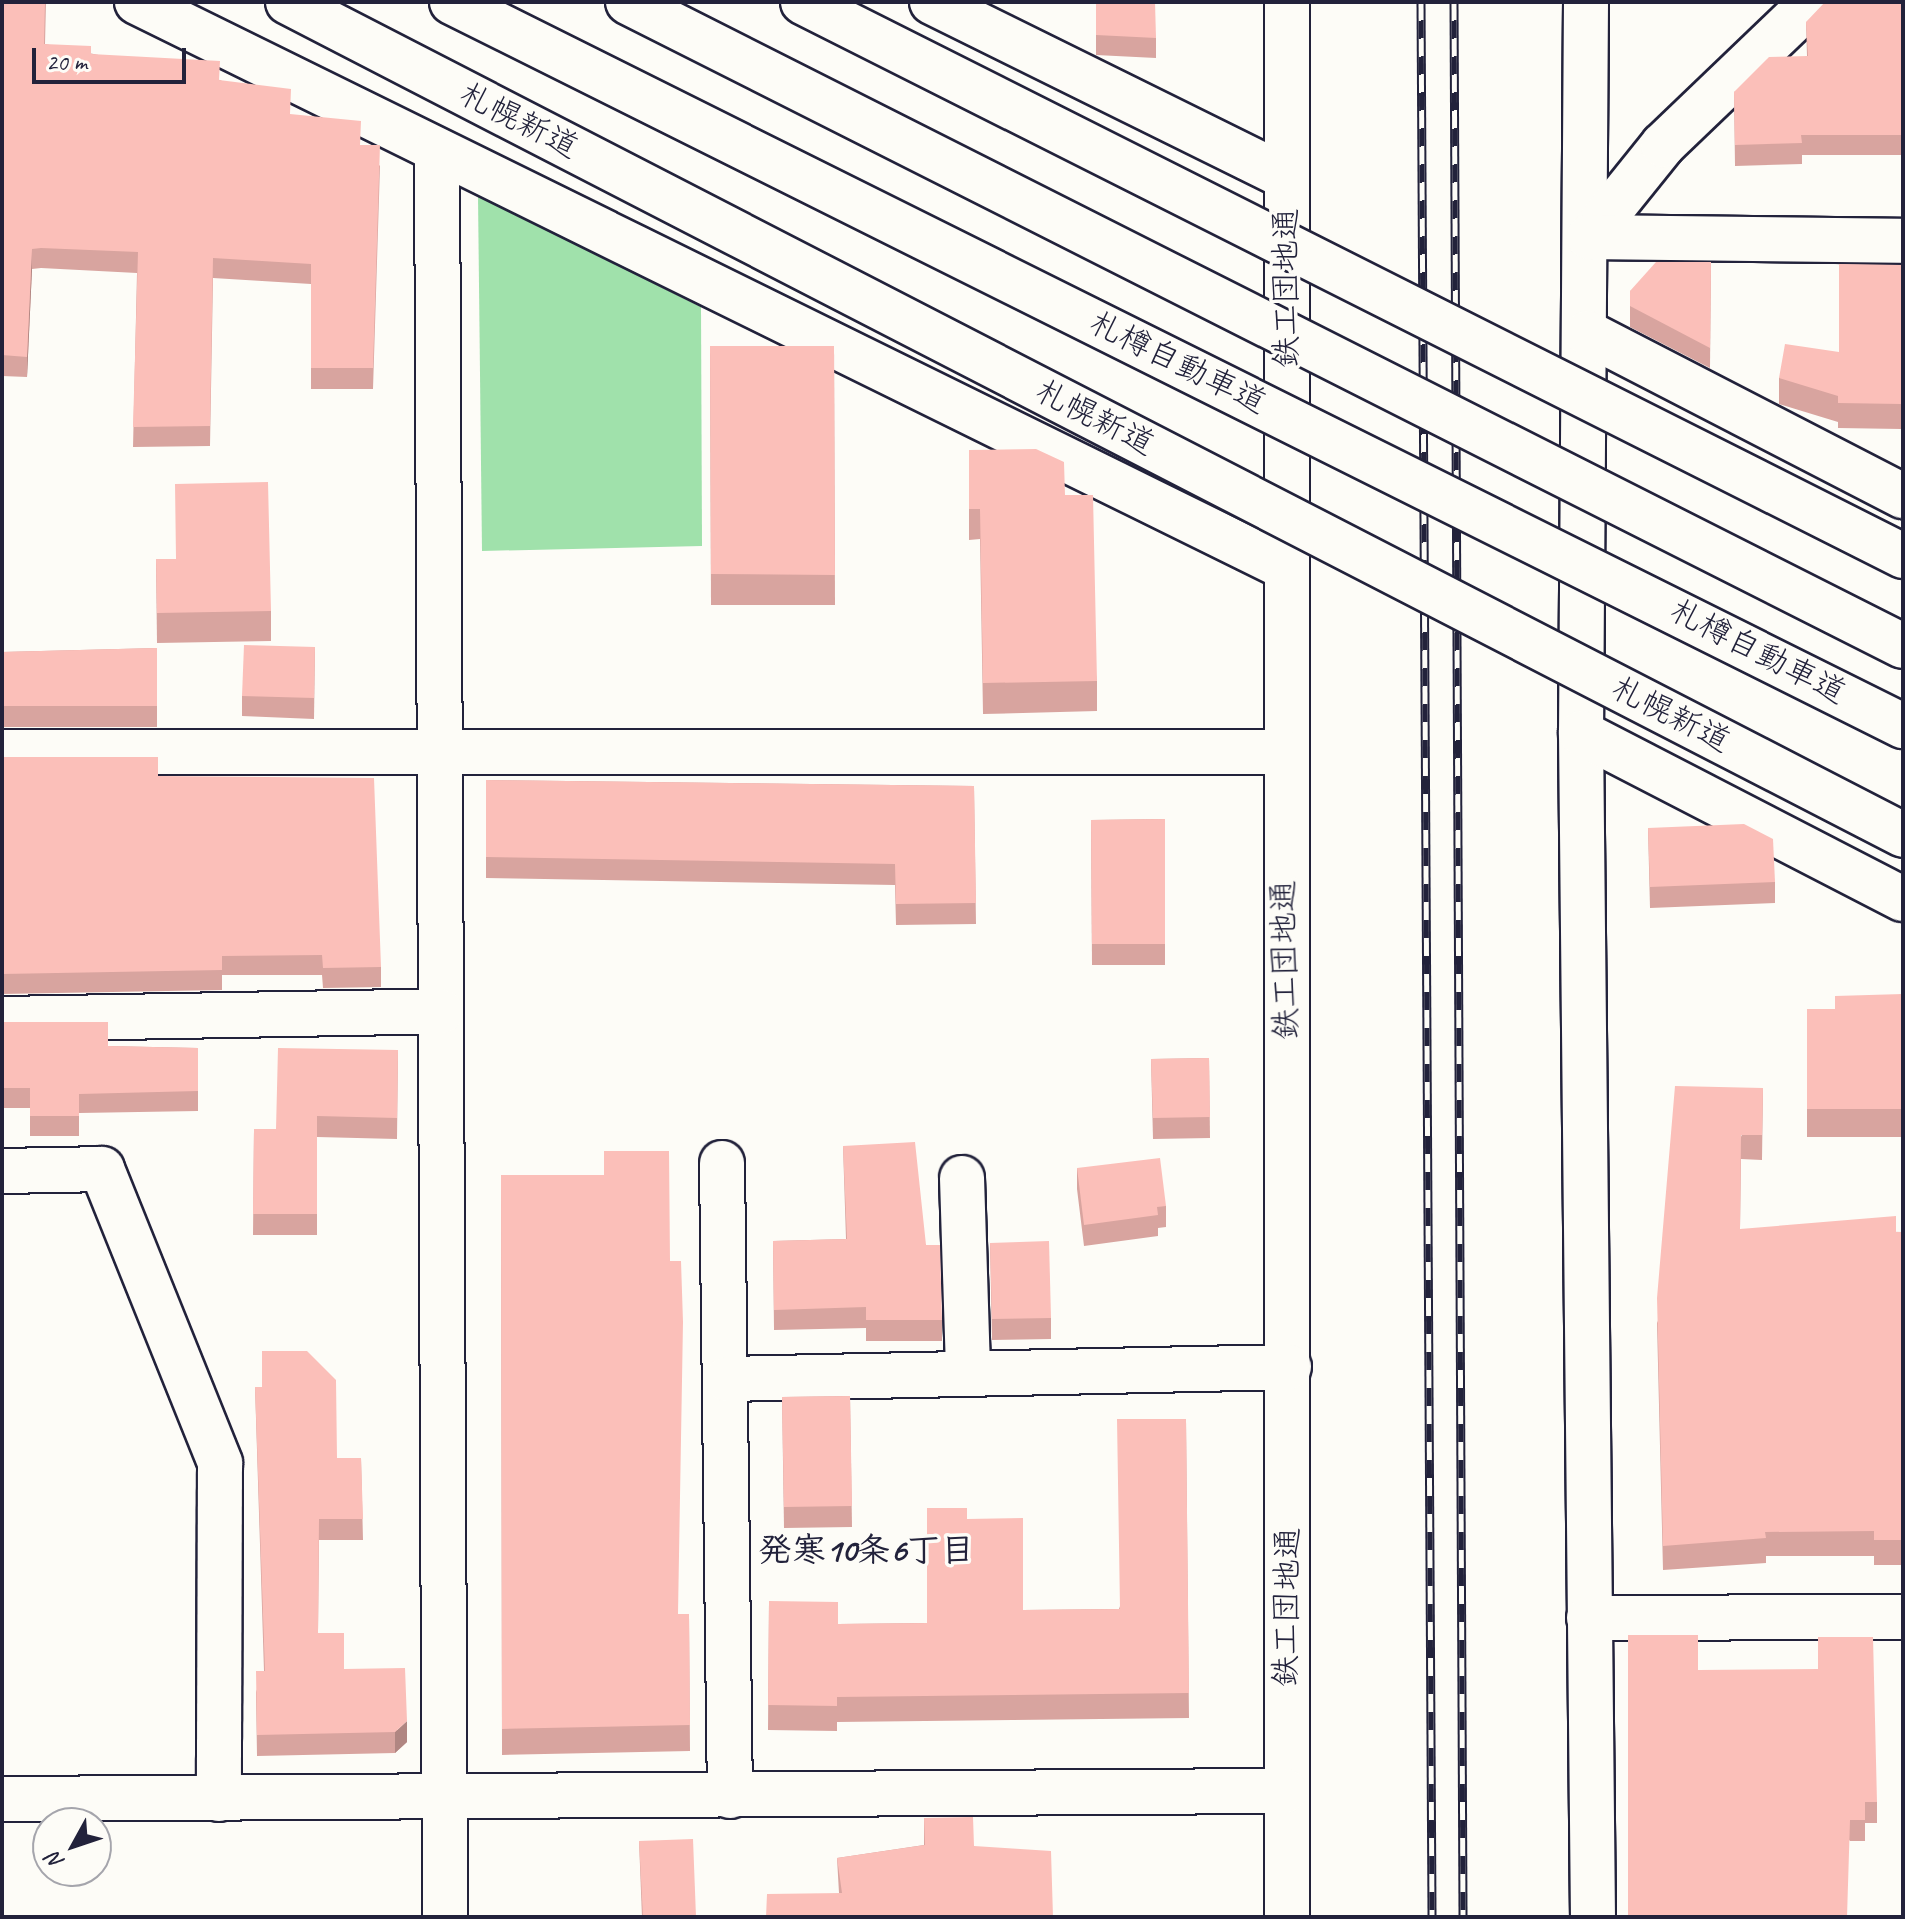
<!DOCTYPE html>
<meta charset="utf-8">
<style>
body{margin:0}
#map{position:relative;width:1905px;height:1919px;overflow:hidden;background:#fdfcf7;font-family:Caveat,"Klee One",sans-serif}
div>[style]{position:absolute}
.green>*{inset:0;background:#a0e1ab}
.roads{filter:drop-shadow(2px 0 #22223b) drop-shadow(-2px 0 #22223b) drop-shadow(0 2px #22223b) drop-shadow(0 -2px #22223b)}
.minor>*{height:44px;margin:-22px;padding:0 22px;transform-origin:22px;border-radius:22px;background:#fdfcf7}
.rail>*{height:9px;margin-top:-4.5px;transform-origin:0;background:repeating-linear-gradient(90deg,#fdfcf7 0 18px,#22223b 0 36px);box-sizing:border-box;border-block:2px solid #22223b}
.bridges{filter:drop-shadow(2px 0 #22223b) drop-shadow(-2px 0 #22223b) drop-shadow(0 2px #22223b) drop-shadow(0 -2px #22223b)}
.highway-bridge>*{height:44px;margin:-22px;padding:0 22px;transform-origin:22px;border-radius:22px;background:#fdfcf7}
.wall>*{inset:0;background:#d8a49f}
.shaded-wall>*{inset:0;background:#b08682}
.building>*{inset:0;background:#fbbfb9}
span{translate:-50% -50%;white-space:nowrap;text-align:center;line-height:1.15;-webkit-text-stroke:7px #fdfcf7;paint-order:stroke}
.street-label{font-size:32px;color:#22223b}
.neighbourhood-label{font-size:34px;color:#22223b;font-weight:700}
.frame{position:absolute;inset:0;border:4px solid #22223b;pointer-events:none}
.north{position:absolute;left:32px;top:1807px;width:80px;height:80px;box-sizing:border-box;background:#fdfcf7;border:2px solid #a5a5ac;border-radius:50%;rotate:230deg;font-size:22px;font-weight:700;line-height:32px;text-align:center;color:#22223b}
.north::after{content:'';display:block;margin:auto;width:28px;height:36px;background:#22223b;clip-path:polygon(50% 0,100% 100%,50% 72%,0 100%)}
.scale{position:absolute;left:32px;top:48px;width:154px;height:36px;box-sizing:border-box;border:4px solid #22223b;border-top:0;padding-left:10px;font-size:24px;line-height:28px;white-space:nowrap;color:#22223b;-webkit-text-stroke:6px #fdfcf7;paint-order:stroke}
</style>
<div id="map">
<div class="green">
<i style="clip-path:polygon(478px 196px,701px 307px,702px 546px,482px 551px)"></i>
</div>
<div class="roads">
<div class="minor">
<i style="left:137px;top:2px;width:1279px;rotate:26.22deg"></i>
<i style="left:932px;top:2px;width:395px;rotate:26.3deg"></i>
<i style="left:1287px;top:2px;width:1915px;rotate:90deg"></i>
<i style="left:1586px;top:2px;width:731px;rotate:90.39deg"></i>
<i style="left:1581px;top:733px;width:1184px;rotate:89.42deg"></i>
<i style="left:437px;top:151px;width:1766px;rotate:89.74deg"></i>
<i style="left:1589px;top:237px;width:118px;rotate:-51.2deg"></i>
<i style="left:1663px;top:145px;width:207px;rotate:-43.8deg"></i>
<i style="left:1589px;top:237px;width:314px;rotate:0.7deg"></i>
<i style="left:1587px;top:333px;width:356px;rotate:27.3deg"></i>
<i style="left:1581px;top:733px;width:362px;rotate:27.3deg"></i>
<i style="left:2px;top:752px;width:1281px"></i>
<i style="left:2px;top:1019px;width:439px;rotate:-1deg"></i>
<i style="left:722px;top:1163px;width:633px;rotate:89.28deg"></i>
<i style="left:2px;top:1171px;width:100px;rotate:-1.1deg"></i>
<i style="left:102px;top:1169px;width:317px;rotate:68.1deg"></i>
<i style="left:220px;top:1463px;width:336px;rotate:90.2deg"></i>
<i style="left:962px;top:1178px;width:196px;rotate:88.2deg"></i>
<i style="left:727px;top:1379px;width:562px;rotate:-1.22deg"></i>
<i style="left:1589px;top:1618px;width:314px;rotate:-0.2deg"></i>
<i style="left:2px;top:1799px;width:1283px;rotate:-0.36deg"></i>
</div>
</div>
<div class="rail">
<i style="left:1421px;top:2px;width:1915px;rotate:89.67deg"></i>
<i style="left:1454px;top:2px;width:1915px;rotate:89.73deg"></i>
</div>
<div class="bridges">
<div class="highway-bridge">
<i style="left:288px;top:2px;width:1817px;rotate:27.28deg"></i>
<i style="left:452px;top:2px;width:1622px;rotate:26.52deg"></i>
<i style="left:628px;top:2px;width:1428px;rotate:26.8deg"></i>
<i style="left:803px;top:2px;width:1232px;rotate:26.73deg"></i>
</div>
</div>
<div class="wall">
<i style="clip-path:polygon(2px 2px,46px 2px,45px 44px,220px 80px,291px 115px,360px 145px,380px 166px,373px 389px,311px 389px,311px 284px,213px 278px,210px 446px,133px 447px,137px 273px,41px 268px,32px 269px,27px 377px,2px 376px)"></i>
<i style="clip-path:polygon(1096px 2px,1156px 38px,1156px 58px,1096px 55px)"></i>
<i style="clip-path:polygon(1903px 2px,1903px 155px,1802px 155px,1802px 164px,1735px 166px,1734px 92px,1807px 56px,1806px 22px)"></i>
<i style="clip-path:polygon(1711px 262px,1710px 368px,1630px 327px,1630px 291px)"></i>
<i style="clip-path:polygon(1903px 265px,1903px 367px,1901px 367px,1901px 429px,1838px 428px,1838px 422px,1779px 404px,1779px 378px,1839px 352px)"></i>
<i style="clip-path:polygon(710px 346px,834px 346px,835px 605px,711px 605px)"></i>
<i style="clip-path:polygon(969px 450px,1065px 495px,1097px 681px,1097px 711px,983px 714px,980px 539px,969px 540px)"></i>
<i style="clip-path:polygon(156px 559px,271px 611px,271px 641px,157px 643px)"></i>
<i style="clip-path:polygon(315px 647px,314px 719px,242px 716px,242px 696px)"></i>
<i style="clip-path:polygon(157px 648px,157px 727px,2px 727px,2px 652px)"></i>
<i style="clip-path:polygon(2px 757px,158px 776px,381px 967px,381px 987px,323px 988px,322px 975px,222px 975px,222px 990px,2px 994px)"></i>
<i style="clip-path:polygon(486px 780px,974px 786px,976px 924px,896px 925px,895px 885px,486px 878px)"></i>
<i style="clip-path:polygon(1165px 819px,1165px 965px,1092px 965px,1091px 820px)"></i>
<i style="clip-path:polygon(1648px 828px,1775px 882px,1775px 903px,1650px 908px)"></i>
<i style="clip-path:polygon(1903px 994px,1903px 1137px,1807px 1137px,1807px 1009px,1835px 1009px)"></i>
<i style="clip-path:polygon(2px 1022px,108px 1046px,198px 1048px,198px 1111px,79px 1113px,79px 1136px,30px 1136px,30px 1108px,2px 1108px)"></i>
<i style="clip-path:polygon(398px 1050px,397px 1139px,317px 1137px,317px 1235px,253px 1235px,254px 1129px,276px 1129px)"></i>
<i style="clip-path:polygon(1209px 1058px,1210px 1138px,1153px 1139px,1151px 1059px)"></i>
<i style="clip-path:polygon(1763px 1088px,1762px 1160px,1741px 1159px,1740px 1229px,1903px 1232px,1903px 1565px,1874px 1565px,1874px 1556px,1766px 1556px,1766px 1563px,1663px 1570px,1657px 1323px)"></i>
<i style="clip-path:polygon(843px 1146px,926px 1245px,942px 1320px,942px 1341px,866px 1341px,866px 1328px,774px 1330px,773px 1241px,846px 1239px)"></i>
<i style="clip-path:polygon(1077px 1168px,1166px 1206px,1166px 1227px,1158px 1228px,1158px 1236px,1084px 1246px,1077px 1189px)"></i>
<i style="clip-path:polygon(501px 1175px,670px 1261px,678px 1614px,689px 1614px,690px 1751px,502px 1755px)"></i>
<i style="clip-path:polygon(990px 1243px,1051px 1318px,1051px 1339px,992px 1340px)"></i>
<i style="clip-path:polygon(255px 1387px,262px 1387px,337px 1458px,361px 1458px,363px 1540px,319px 1540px,318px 1633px,344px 1669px,407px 1742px,395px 1753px,257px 1756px,256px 1692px,264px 1671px)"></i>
<i style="clip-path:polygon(850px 1396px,852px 1527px,784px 1528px,782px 1397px)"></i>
<i style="clip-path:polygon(1186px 1419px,1189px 1718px,837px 1722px,837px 1731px,768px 1730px,769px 1601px,838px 1624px,927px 1623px,1023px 1610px,1119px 1609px)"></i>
<i style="clip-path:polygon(1698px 1670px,1877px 1802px,1877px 1823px,1865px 1823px,1865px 1841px,1850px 1841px)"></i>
<i style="clip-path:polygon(924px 1818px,974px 1846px,1053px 1917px,839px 1893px,837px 1858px,924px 1845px)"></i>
<i style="clip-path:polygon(639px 1841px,696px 1917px,642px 1917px)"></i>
</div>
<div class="shaded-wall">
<i style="clip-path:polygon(32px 249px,32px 269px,27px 377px,27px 357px)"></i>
<i style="clip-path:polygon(407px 1721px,407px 1742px,395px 1753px,395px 1732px)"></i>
</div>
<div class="building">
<i style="clip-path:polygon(2px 2px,45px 2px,44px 44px,91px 46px,91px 54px,220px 61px,219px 80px,291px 89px,290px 114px,361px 121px,360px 145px,380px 145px,373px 368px,311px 368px,311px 264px,213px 258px,210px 426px,133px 427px,138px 252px,41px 248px,32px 249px,27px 357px,2px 355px)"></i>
<i style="clip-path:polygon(1096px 2px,1155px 2px,1156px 38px,1096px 35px)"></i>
<i style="clip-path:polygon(1825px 2px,1903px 2px,1903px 135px,1801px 135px,1802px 143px,1735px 145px,1734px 92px,1769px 57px,1808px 56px,1806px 22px)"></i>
<i style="clip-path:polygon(1656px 262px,1711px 262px,1710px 348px,1630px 306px,1630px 291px)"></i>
<i style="clip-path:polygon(1839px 264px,1903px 265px,1903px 342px,1901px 342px,1901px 404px,1838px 403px,1838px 396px,1779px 378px,1785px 344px,1839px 352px)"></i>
<i style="clip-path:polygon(710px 346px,834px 346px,835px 575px,711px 574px)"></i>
<i style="clip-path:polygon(1036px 449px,1064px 462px,1065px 495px,1093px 495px,1097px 681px,983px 683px,980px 509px,969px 509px,969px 450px)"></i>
<i style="clip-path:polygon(268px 482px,271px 611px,157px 613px,156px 559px,176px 559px,175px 484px)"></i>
<i style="clip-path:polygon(244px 645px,315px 647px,314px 698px,242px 696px)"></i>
<i style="clip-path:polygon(157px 648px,157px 706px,2px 706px,2px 652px)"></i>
<i style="clip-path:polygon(2px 757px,158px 757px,158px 776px,374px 778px,381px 967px,323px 968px,322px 955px,222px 956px,222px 970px,2px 974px)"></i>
<i style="clip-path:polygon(486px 780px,974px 786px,976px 903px,896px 904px,895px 864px,486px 857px)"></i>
<i style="clip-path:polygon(1165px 819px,1165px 944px,1092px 944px,1091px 820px)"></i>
<i style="clip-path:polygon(1744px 824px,1773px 839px,1775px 882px,1650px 887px,1648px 828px)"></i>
<i style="clip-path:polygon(1903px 994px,1903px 1109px,1807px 1109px,1807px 1009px,1835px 1009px,1835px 996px)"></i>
<i style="clip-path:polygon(2px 1022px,108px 1022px,108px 1046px,198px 1048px,198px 1091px,79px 1094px,79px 1116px,30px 1116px,30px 1088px,2px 1088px)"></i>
<i style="clip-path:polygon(278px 1048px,398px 1050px,397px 1118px,317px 1116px,317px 1214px,253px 1214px,254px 1129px,276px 1129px)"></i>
<i style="clip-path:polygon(1209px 1058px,1210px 1117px,1153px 1118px,1151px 1059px)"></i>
<i style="clip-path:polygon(1675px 1086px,1763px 1088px,1762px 1135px,1741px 1135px,1740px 1229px,1896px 1216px,1896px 1232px,1903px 1232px,1903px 1540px,1874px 1540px,1874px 1531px,1765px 1532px,1766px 1538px,1663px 1546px,1657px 1298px)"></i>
<i style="clip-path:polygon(915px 1142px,926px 1245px,940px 1245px,942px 1320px,866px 1320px,866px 1307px,774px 1310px,773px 1241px,847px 1239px,843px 1146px)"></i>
<i style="clip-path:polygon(604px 1151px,669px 1151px,670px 1261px,681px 1261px,683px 1322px,678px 1614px,689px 1614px,690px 1725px,502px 1729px,501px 1175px,604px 1175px)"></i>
<i style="clip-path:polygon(1160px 1158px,1166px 1206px,1157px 1207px,1158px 1215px,1084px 1225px,1077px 1168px)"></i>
<i style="clip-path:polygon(1049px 1241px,1051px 1318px,992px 1319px,990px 1243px)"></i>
<i style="clip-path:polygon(262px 1351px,307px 1351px,336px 1380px,337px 1458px,361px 1458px,363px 1519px,319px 1519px,318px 1633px,344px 1633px,344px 1669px,405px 1668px,407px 1721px,395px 1732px,257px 1735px,256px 1671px,265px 1671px,255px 1387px,262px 1387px)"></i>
<i style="clip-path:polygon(850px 1396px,852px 1506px,784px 1507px,782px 1397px)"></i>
<i style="clip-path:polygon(1117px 1419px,1186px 1419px,1189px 1693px,837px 1697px,837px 1706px,768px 1705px,769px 1601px,838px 1602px,838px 1624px,927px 1623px,927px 1508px,967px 1508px,967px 1519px,1023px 1518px,1023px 1610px,1120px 1609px)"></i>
<i style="clip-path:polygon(1628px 1635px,1698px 1635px,1698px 1670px,1818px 1669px,1818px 1637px,1873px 1637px,1877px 1802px,1865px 1802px,1865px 1820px,1850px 1820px,1847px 1917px,1628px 1917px)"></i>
<i style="clip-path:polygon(973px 1817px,974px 1846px,1051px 1851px,1053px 1917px,766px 1917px,767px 1894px,842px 1893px,837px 1858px,925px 1845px,924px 1818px)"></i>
<i style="clip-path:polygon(693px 1839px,696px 1917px,643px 1917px,639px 1841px)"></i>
</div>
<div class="street-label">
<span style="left:519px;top:121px;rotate:27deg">札幌新道</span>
<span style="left:1286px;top:288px;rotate:-90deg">鉄工団地通</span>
<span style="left:1178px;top:363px;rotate:26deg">札樽自動車道</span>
<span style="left:1095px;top:418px;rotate:27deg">札幌新道</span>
<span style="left:1758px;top:652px;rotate:27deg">札樽自動車道</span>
<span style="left:1671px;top:715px;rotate:27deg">札幌新道</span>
<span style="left:1285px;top:960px;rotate:-91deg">鉄工団地通</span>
<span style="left:1287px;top:1607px;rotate:-89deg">鉄工団地通</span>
</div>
<div class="neighbourhood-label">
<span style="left:866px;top:1550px">発寒10条6丁目</span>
</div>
<div class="frame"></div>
<div class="north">N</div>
<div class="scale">20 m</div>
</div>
